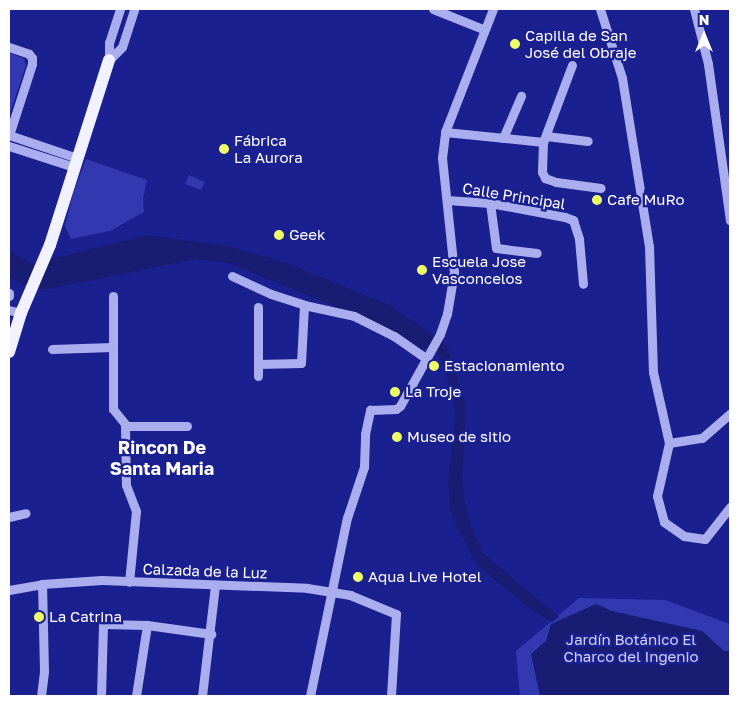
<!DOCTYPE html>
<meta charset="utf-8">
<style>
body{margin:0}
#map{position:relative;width:739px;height:705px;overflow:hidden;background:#1b2090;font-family:"Golos Text",sans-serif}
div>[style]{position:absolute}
.green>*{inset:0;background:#3238b0}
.water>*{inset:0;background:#191c73}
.minor>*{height:9px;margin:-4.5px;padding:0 4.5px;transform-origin:4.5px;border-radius:4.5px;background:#aaaeee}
.major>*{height:12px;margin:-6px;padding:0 6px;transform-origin:6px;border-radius:6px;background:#f2f1ff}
.dots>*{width:14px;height:14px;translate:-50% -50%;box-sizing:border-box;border:2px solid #1b2090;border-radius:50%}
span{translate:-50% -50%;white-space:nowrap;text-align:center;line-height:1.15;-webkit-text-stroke:4.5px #1b2090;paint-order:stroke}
.poi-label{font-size:15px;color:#fff}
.left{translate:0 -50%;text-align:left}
.street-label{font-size:15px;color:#fff}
.park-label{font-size:15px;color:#d0d3fa}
.quarter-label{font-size:18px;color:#fff;font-weight:700}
.frame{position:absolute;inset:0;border:10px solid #fff;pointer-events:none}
.north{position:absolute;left:679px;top:10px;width:50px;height:50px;-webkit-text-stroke:4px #1b2090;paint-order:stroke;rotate:0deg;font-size:14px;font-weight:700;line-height:20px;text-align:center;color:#fff}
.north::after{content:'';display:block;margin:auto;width:18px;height:22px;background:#fff;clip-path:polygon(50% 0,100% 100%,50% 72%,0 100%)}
</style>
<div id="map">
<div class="green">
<i style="clip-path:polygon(9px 53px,23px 58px,26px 65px,9px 116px)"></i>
<i style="clip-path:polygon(86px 159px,147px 180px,143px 199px,144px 212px,110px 231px,71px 239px,65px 226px,73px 194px)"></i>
<i style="clip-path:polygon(189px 175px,205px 182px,201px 190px,185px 184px)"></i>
<i style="clip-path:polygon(579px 598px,665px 600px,730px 624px,730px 696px,520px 696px,516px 651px)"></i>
</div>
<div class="water">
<i style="clip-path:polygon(146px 235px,229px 246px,287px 263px,389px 305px,419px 325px,447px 346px,465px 401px,465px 443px,462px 470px,464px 499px,471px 526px,483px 553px,559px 617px,552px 622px,529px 608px,478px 566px,457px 528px,450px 508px,448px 481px,455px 422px,454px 401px,445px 369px,438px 354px,433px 351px,423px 347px,420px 352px,379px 325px,229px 263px,196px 259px,48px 289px,33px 289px,9px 277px,9px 251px,32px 264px)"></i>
<i style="clip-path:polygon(596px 604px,612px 611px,702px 631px,724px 651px,730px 651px,730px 696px,540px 696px,531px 654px,546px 641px,551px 624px)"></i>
</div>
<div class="minor">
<i style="left:433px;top:9px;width:54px;rotate:21.8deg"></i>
<i style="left:600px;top:9px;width:72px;rotate:72.3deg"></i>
<i style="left:622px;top:78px;width:170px;rotate:80.9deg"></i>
<i style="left:649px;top:246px;width:126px;rotate:88.2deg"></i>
<i style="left:653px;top:372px;width:73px;rotate:77.3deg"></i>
<i style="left:669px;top:443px;width:54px;rotate:102.8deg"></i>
<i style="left:657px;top:496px;width:27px;rotate:75deg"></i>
<i style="left:664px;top:522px;width:24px;rotate:35deg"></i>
<i style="left:684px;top:536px;width:21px;rotate:8deg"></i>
<i style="left:705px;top:539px;width:41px;rotate:-52deg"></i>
<i style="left:694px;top:9px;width:57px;rotate:75.7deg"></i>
<i style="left:708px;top:64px;width:158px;rotate:82deg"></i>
<i style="left:9px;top:47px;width:21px;rotate:19deg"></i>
<i style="left:29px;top:54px;width:5px;rotate:53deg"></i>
<i style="left:32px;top:58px;width:6px;rotate:90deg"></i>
<i style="left:32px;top:64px;width:75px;rotate:107.9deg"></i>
<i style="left:109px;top:60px;width:18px;rotate:-45deg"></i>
<i style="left:122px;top:47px;width:40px;rotate:-72deg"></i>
<i style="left:109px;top:60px;width:17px;rotate:-90deg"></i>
<i style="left:109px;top:43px;width:36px;rotate:-72deg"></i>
<i style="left:572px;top:65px;width:82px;rotate:110.6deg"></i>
<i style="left:543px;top:142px;width:30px;rotate:92deg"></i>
<i style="left:542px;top:172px;width:7px;rotate:63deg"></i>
<i style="left:545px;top:178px;width:12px;rotate:20deg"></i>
<i style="left:556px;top:182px;width:45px;rotate:7.6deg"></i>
<i style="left:445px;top:132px;width:99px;rotate:5.8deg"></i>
<i style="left:9px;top:135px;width:72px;rotate:18.7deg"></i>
<i style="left:546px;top:136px;width:42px;rotate:6.8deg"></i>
<i style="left:503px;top:138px;width:46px;rotate:-66.8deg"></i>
<i style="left:9px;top:146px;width:68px;rotate:17.9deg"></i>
<i style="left:447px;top:200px;width:43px;rotate:4deg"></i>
<i style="left:490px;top:203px;width:76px;rotate:10.6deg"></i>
<i style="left:565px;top:217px;width:9px;rotate:21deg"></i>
<i style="left:573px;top:220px;width:20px;rotate:72deg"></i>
<i style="left:579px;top:239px;width:45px;rotate:84.9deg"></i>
<i style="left:490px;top:203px;width:45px;rotate:82.4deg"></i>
<i style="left:496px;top:248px;width:41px;rotate:7deg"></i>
<i style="left:232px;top:276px;width:43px;rotate:24.8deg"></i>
<i style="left:271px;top:294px;width:35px;rotate:18deg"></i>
<i style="left:304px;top:305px;width:51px;rotate:12.4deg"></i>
<i style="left:354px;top:316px;width:45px;rotate:26.6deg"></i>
<i style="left:394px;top:336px;width:38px;rotate:35deg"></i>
<i style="left:9px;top:293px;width:3px;rotate:90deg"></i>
<i style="left:113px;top:296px;width:113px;rotate:90deg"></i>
<i style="left:113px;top:409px;width:19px;rotate:51deg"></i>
<i style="left:125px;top:424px;width:61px;rotate:89.1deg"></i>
<i style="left:126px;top:485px;width:28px;rotate:69deg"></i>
<i style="left:136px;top:511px;width:71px;rotate:95.6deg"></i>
<i style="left:9px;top:310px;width:12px;rotate:14deg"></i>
<i style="left:52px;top:349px;width:60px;rotate:-1.9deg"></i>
<i style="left:258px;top:364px;width:43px;rotate:-1.3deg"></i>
<i style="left:301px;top:363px;width:58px;rotate:-87deg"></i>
<i style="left:258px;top:376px;width:69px;rotate:-90deg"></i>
<i style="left:125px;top:426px;width:62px"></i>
<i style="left:669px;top:443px;width:33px;rotate:-9deg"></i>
<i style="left:702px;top:438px;width:37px;rotate:-41deg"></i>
<i style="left:9px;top:517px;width:17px;rotate:-13deg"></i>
<i style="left:9px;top:590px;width:34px;rotate:-10deg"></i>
<i style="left:42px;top:584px;width:60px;rotate:-3.8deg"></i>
<i style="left:102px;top:580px;width:205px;rotate:2.2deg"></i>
<i style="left:307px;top:588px;width:44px;rotate:9.2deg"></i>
<i style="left:350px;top:595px;width:50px;rotate:22.4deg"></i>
<i style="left:396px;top:614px;width:82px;rotate:93.5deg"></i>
<i style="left:41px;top:696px;width:25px;rotate:-83deg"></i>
<i style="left:44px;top:671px;width:87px;rotate:-91.3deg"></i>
<i style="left:101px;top:696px;width:72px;rotate:-88.4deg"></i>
<i style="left:103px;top:624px;width:44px;rotate:1.3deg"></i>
<i style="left:147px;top:625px;width:65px;rotate:8deg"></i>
<i style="left:136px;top:696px;width:72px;rotate:-81.2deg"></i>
<i style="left:202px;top:696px;width:112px;rotate:-83.3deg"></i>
<i style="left:310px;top:696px;width:182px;rotate:-78.3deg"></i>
<i style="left:347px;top:518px;width:54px;rotate:-71.6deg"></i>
<i style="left:364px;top:467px;width:33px;rotate:-88deg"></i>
<i style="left:365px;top:434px;width:25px;rotate:-78deg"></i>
<i style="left:370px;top:410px;width:26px;rotate:-2deg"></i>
<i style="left:396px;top:409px;width:5px;rotate:-37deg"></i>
<i style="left:400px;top:406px;width:82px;rotate:-60.9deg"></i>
<i style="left:440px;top:334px;width:21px;rotate:-71deg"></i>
<i style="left:447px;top:314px;width:43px;rotate:-80.5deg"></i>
<i style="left:454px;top:272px;width:115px;rotate:-96deg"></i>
<i style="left:442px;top:158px;width:26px;rotate:-83deg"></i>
<i style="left:445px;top:132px;width:132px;rotate:-68.7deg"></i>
</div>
<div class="major">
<i style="left:9px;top:352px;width:41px;rotate:-72.9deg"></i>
<i style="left:21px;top:313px;width:74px;rotate:-66.9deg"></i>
<i style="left:50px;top:245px;width:194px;rotate:-72.3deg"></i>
</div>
<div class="dots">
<i style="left:515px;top:44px;background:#efff67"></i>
<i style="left:224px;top:149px;background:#efff67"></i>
<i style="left:597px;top:200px;background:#efff67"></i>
<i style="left:279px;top:235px;background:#efff67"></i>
<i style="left:422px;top:270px;background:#efff67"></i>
<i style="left:434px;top:366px;background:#efff67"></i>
<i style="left:395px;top:392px;background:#efff67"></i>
<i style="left:397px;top:437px;background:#efff67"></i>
<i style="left:358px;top:577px;background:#efff67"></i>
<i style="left:39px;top:617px;background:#efff67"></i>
</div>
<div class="poi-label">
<span class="left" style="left:525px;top:44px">Capilla de San<br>José del Obraje</span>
<span class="left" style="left:234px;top:149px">Fábrica<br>La Aurora</span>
<span class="left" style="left:607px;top:200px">Cafe MuRo</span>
<span class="left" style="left:289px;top:235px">Geek</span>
<span class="left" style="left:432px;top:270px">Escuela Jose<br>Vasconcelos</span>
<span class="left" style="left:444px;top:366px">Estacionamiento</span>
<span class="left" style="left:405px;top:392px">La Troje</span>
<span class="left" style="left:407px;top:437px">Museo de sitio</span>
<span class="left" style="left:368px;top:577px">Aqua Live Hotel</span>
<span class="left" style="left:49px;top:617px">La Catrina</span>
</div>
<div class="street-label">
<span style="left:514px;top:196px;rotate:9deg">Calle Principal</span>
<span style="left:205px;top:571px;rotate:2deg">Calzada de la Luz</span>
</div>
<div class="park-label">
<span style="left:631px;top:648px">Jardín Botánico El<br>Charco del Ingenio</span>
</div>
<div class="quarter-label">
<span style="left:162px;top:458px">Rincon De<br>Santa Maria</span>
</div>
<div class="frame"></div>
<div class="north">N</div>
</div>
